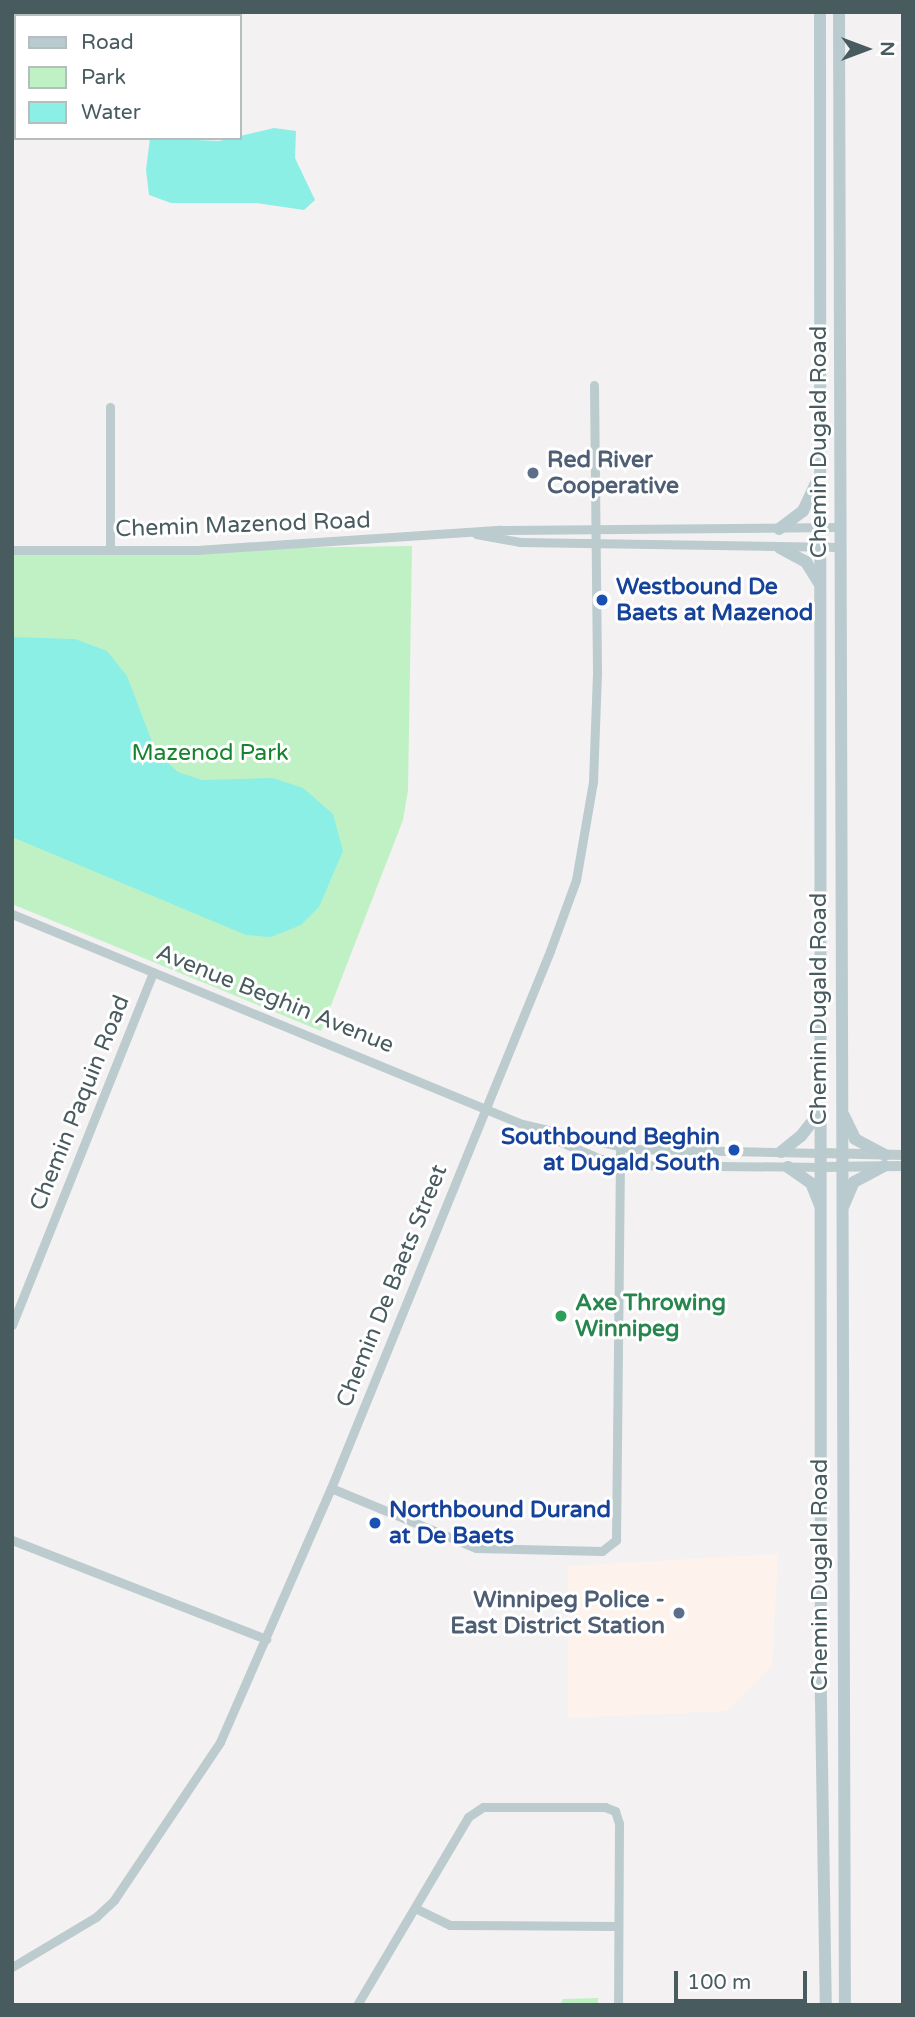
<!DOCTYPE html>
<style>
body{margin:0}
#map{position:relative;width:915px;height:2017px;overflow:hidden;background:#f3f1f2;font-family:"Varela Round",sans-serif}
div>[style]{position:absolute}
.commercial>*{inset:0;background:#fdf3ec}
.green>*{inset:0;background:#c0f1c4}
.water>*{inset:0;background:#8cefe6}
.minor>*{height:9px;margin:-4.5px;padding:0 4.5px;transform-origin:4.5px;border-radius:4.5px;background:#bccbce}
.tertiary>*{height:10px;margin:-5px;padding:0 5px;transform-origin:5px;border-radius:5px;background:#bccbce}
.secondary>*{height:12px;margin:-6px;padding:0 6px;transform-origin:6px;border-radius:6px;background:#bacbd0}
.dots>*{width:19px;height:19px;translate:-50% -50%;box-sizing:border-box;border:4px solid #fff;border-radius:50%}
span{translate:-50% -50%;white-space:nowrap;text-align:center;line-height:1.15;-webkit-text-stroke:6px #fff;paint-order:stroke}
.street-label{font-size:23px;color:#485b5f}
.service-label{font-size:23px;color:#4e5e75;font-weight:700}
.left{translate:0 -50%;text-align:left}
.right{translate:-100% -50%;text-align:right}
.transit-label{font-size:23px;color:#164399;font-weight:700}
.park-label{font-size:23px;color:#15842c}
.leisure-label{font-size:23px;color:#27864d;font-weight:700}
.frame{position:absolute;inset:0;border:14px solid #485b5f;pointer-events:none}
.legend{position:absolute;left:14px;top:14px;width:228px;height:126px;box-sizing:border-box;background:#fff;border:2px solid #b6bdbf;margin:0;padding:9px 12px;list-style:none;font-size:21px;color:#485b5f}
.legend li{display:flex;align-items:center;gap:14px;height:35px}
.legend b{width:35px;border:2px solid #b6bdbf}
.north{position:absolute;left:831px;top:14px;width:70px;height:70px;-webkit-text-stroke:5px #fff;paint-order:stroke;rotate:90deg;font-size:19px;font-weight:700;line-height:28px;text-align:center;color:#485b5f}
.north::after{content:'';display:block;margin:auto;width:24px;height:32px;background:#485b5f;clip-path:polygon(50% 0,100% 100%,50% 72%,0 100%)}
.scale{position:absolute;left:674px;top:1971px;width:133px;height:32px;box-sizing:border-box;border:4px solid #485b5f;border-top:0;padding-left:9px;font-size:21px;line-height:24px;white-space:nowrap;color:#485b5f;-webkit-text-stroke:5px #fff;paint-order:stroke}
</style>
<div id="map">
<div class="commercial">
<i style="clip-path:polygon(778px 1554px,772px 1666px,727px 1711px,568px 1718px,568px 1566px)"></i>
</div>
<div class="green">
<i style="clip-path:polygon(12px 12px,85px 12px,16px 16px,16px 119px)"></i>
<i style="clip-path:polygon(412px 546px,408px 790px,403px 820px,321px 1031px,12px 904px,12px 552px)"></i>
<i style="clip-path:polygon(598px 1998px,598px 2005px,560px 2005px,563px 1999px)"></i>
</div>
<div class="water">
<i style="clip-path:polygon(274px 128px,296px 131px,295px 158px,315px 200px,304px 210px,256px 203px,171px 203px,149px 195px,146px 170px,150px 138px,219px 141px)"></i>
<i style="clip-path:polygon(12px 637px,75px 639px,107px 651px,127px 676px,156px 752px,178px 772px,202px 780px,273px 778px,303px 788px,333px 814px,343px 851px,319px 907px,301px 925px,271px 937px,246px 935px,12px 837px)"></i>
</div>
<div class="minor">
<i style="left:476px;top:534px;width:45px;rotate:10.3deg"></i>
<i style="left:520px;top:542px;width:320px;rotate:0.9deg"></i>
<i style="left:12px;top:550px;width:185px"></i>
<i style="left:197px;top:550px;width:304px;rotate:-3.8deg"></i>
<i style="left:500px;top:530px;width:340px;rotate:-0.5deg"></i>
<i style="left:110px;top:550px;width:143px;rotate:-90deg"></i>
<i style="left:12px;top:914px;width:552px;rotate:22.38deg"></i>
<i style="left:522px;top:1124px;width:113px;rotate:12.8deg"></i>
<i style="left:632px;top:1149px;width:190px;rotate:1.2deg"></i>
<i style="left:533px;top:1130px;width:74px;rotate:23.1deg"></i>
<i style="left:601px;top:1159px;width:31px;rotate:11deg"></i>
<i style="left:631px;top:1165px;width:191px;rotate:0.6deg"></i>
<i style="left:12px;top:1325px;width:380px;rotate:-68.2deg"></i>
<i style="left:331px;top:1488px;width:157px;rotate:22.5deg"></i>
<i style="left:476px;top:1548px;width:126px;rotate:1.4deg"></i>
<i style="left:602px;top:1551px;width:18px;rotate:-38deg"></i>
<i style="left:616px;top:1540px;width:393px;rotate:-89.4deg"></i>
<i style="left:12px;top:1540px;width:273px;rotate:21.3deg"></i>
<i style="left:415px;top:1908px;width:39px;rotate:26deg"></i>
<i style="left:450px;top:1925px;width:168px;rotate:0.3deg"></i>
<i style="left:12px;top:1967px;width:98px;rotate:-30.8deg"></i>
<i style="left:96px;top:1917px;width:25px;rotate:-43deg"></i>
<i style="left:114px;top:1900px;width:190px;rotate:-56.1deg"></i>
<i style="left:220px;top:1742px;width:277px;rotate:-66.4deg"></i>
<i style="left:331px;top:1488px;width:580px;rotate:-67.81deg"></i>
<i style="left:550px;top:951px;width:76px;rotate:-69.9deg"></i>
<i style="left:576px;top:880px;width:99px;rotate:-80.2deg"></i>
<i style="left:593px;top:782px;width:110px;rotate:-87.9deg"></i>
<i style="left:597px;top:672px;width:287px;rotate:-90.6deg"></i>
<i style="left:357px;top:2005px;width:218px;rotate:-59.4deg"></i>
<i style="left:468px;top:1817px;width:18px;rotate:-34deg"></i>
<i style="left:483px;top:1807px;width:122px"></i>
<i style="left:605px;top:1807px;width:11px;rotate:22deg"></i>
<i style="left:615px;top:1811px;width:13px;rotate:72deg"></i>
<i style="left:619px;top:1823px;width:182px;rotate:90.3deg"></i>
</div>
<div class="tertiary">
<i style="left:822px;top:1153px;width:81px;rotate:1.4deg"></i>
<i style="left:822px;top:1167px;width:81px;rotate:-0.7deg"></i>
</div>
<div class="secondary">
<i style="left:820px;top:12px;width:1688px;rotate:89.97deg"></i>
<i style="left:821px;top:1700px;width:305px;rotate:89.1deg"></i>
<i style="left:839px;top:12px;width:1993px;rotate:89.83deg"></i>
<i style="left:779px;top:529px;width:30px;rotate:-37deg"></i>
<i style="left:803px;top:511px;width:35px;rotate:-65deg"></i>
<i style="left:780px;top:548px;width:30px;rotate:28deg"></i>
<i style="left:806px;top:562px;width:25px;rotate:58deg"></i>
<i style="left:844px;top:1116px;width:25px;rotate:64deg"></i>
<i style="left:855px;top:1139px;width:34px;rotate:28deg"></i>
<i style="left:781px;top:1152px;width:26px;rotate:-39deg"></i>
<i style="left:801px;top:1136px;width:33px;rotate:-52deg"></i>
<i style="left:788px;top:1167px;width:28px;rotate:35deg"></i>
<i style="left:811px;top:1183px;width:24px;rotate:68deg"></i>
<i style="left:844px;top:1205px;width:25px;rotate:-67deg"></i>
<i style="left:854px;top:1182px;width:34px;rotate:-28deg"></i>
</div>
<div class="dots">
<i style="left:533px;top:473px;background:#5c6f8a"></i>
<i style="left:602px;top:600px;background:#1a4fb4"></i>
<i style="left:734px;top:1150px;background:#1a4fb4"></i>
<i style="left:561px;top:1316px;background:#2e9e5b"></i>
<i style="left:375px;top:1523px;background:#1a4fb4"></i>
<i style="left:679px;top:1613px;background:#5c6f8a"></i>
</div>
<div class="street-label">
<span style="left:819px;top:442px;rotate:-90deg">Chemin Dugald Road</span>
<span style="left:243px;top:525px;rotate:-2deg">Chemin Mazenod Road</span>
<span style="left:275px;top:999px;rotate:22deg">Avenue Beghin Avenue</span>
<span style="left:819px;top:1009px;rotate:-90deg">Chemin Dugald Road</span>
<span style="left:80px;top:1103px;rotate:-68deg">Chemin Paquin Road</span>
<span style="left:392px;top:1286px;rotate:-68deg">Chemin De Baets Street</span>
<span style="left:820px;top:1575px;rotate:-90deg">Chemin Dugald Road</span>
</div>
<div class="service-label">
<span class="left" style="left:547px;top:473px">Red River<br>Cooperative</span>
<span class="right" style="left:665px;top:1613px">Winnipeg Police -<br>East District Station</span>
</div>
<div class="transit-label">
<span class="left" style="left:616px;top:600px">Westbound De<br>Baets at Mazenod</span>
<span class="right" style="left:720px;top:1150px">Southbound Beghin<br>at Dugald South</span>
<span class="left" style="left:389px;top:1523px">Northbound Durand<br>at De Baets</span>
</div>
<div class="park-label">
<span style="left:210px;top:753px">Mazenod Park</span>
</div>
<div class="leisure-label">
<span class="left" style="left:575px;top:1316px">Axe Throwing<br>Winnipeg</span>
</div>
<div class="frame"></div>
<ul class="legend">
<li><b style="height:9px;background:#bacbd0"></b>Road</li>
<li><b style="height:19px;background:#c0f1c4"></b>Park</li>
<li><b style="height:19px;background:#8cefe6"></b>Water</li>
</ul>
<div class="north">N</div>
<div class="scale">100 m</div>
</div>
